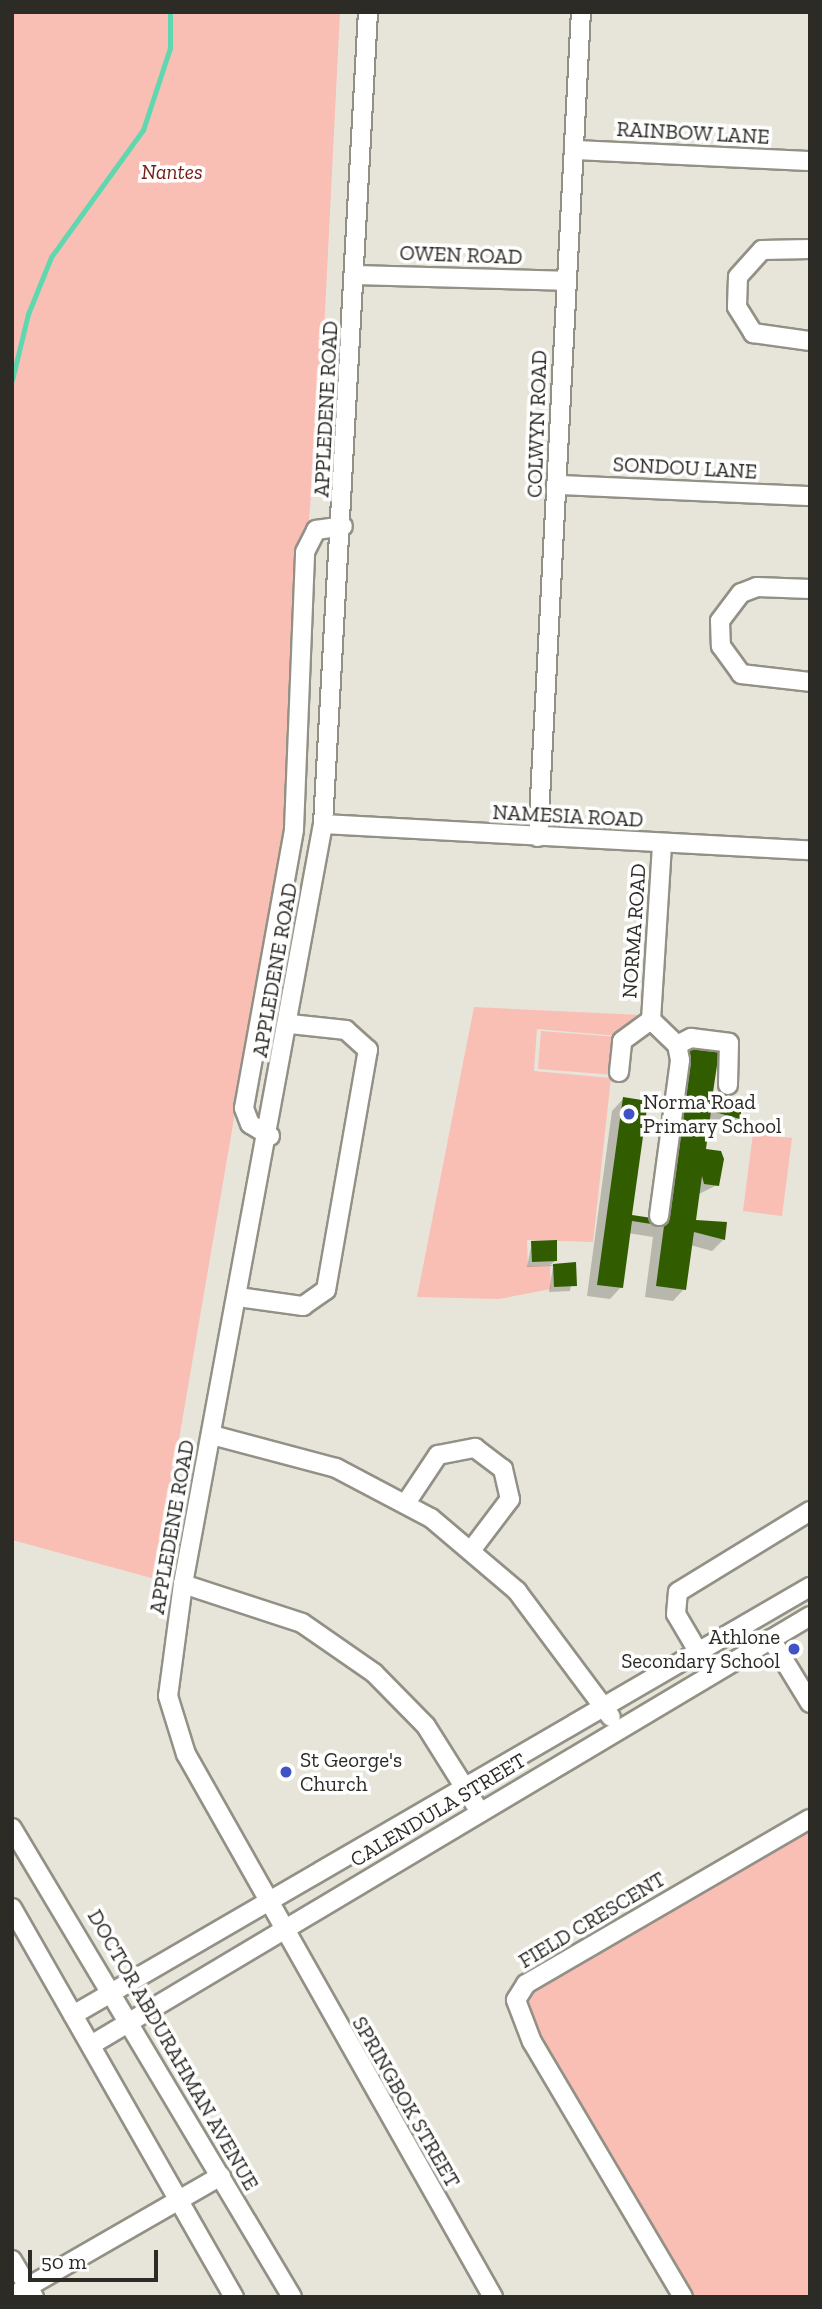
<!DOCTYPE html>
<style>
body{margin:0}
#map{position:relative;width:822px;height:2309px;overflow:hidden;background:#e7e5d9;font-family:"Zilla Slab",serif}
div>[style]{position:absolute}
.green>*{inset:0;background:#f9bfb5}
.shadow>*{inset:0;background:#0003}
.stream>*{height:5px;margin:-2.5px;padding:0 2.5px;transform-origin:2.5px;border-radius:2.5px;background:#60d7ae}
.building>*{inset:0;background:#315d00}
.roads{filter:drop-shadow(2px 0 #939186) drop-shadow(-2px 0 #939186) drop-shadow(0 2px #939186) drop-shadow(0 -2px #939186)}
.minor>*{height:18px;margin:-9px;padding:0 9px;transform-origin:9px;border-radius:9px;background:#fff}
.dots>*{width:19px;height:19px;translate:-50% -50%;box-sizing:border-box;border:4px solid #fff;border-radius:50%}
span{translate:-50% -50%;white-space:nowrap;text-align:center;line-height:1.15;-webkit-text-stroke:7px #fff;paint-order:stroke}
.street-label{font-size:21px;color:#2c2b26}
.park-label{font-size:21px;color:#721c12;font-style:italic}
.poi-label{font-size:21px;color:#2c2b26}
.left{translate:0 -50%;text-align:left}
.right{translate:-100% -50%;text-align:right}
.frame{position:absolute;inset:0;border:14px solid #2c2b26;pointer-events:none}
.scale{position:absolute;left:28px;top:2250px;width:130px;height:32px;box-sizing:border-box;border:4px solid #2c2b26;border-top:0;padding-left:9px;font-size:21px;line-height:24px;white-space:nowrap;color:#2c2b26;-webkit-text-stroke:5px #fff;paint-order:stroke}
</style>
<div id="map">
<div class="green">
<i style="clip-path:polygon(12px 12px,340px 12px,324px 332px,285px 821px,155px 1579px,12px 1540px)"></i>
<i style="clip-path:polygon(474px 1007px,641px 1015px,619px 1036px,537px 1029px,534px 1071px,611px 1078px,593px 1242px,527px 1240px,528px 1266px,550px 1266px,551px 1289px,499px 1299px,417px 1297px)"></i>
<i style="clip-path:polygon(541px 1031px,618px 1037px,615px 1075px,538px 1069px)"></i>
<i style="clip-path:polygon(753px 1133px,792px 1138px,782px 1216px,743px 1211px)"></i>
<i style="clip-path:polygon(810px 1819px,810px 2297px,683px 2297px,532px 2042px,520px 1992px)"></i>
</div>
<div class="shadow">
<i style="clip-path:polygon(689px 1049px,710px 1101px,739px 1118px,727px 1129px,707px 1124px,704px 1150px,717px 1185px,697px 1195px,694px 1221px,725px 1224px,723px 1240px,712px 1251px,690px 1245px,684px 1289px,673px 1301px,645px 1297px,653px 1237px,628px 1233px,621px 1287px,610px 1299px,587px 1296px,612px 1111px,623px 1099px,630px 1217px,656px 1220px,677px 1061px)"></i>
<i style="clip-path:polygon(532px 1242px,555px 1261px,550px 1265px,574px 1264px,570px 1291px,549px 1292px,553px 1266px,527px 1267px)"></i>
</div>
<div class="stream">
<i style="left:12px;top:380px;width:68px;rotate:-76.4deg"></i>
<i style="left:28px;top:314px;width:61px;rotate:-68deg"></i>
<i style="left:51px;top:257px;width:157px;rotate:-54.1deg"></i>
<i style="left:143px;top:130px;width:86px;rotate:-71.8deg"></i>
<i style="left:170px;top:48px;width:36px;rotate:-90deg"></i>
</div>
<div class="building">
<i style="clip-path:polygon(688px 1048px,719px 1052px,712px 1099px,743px 1100px,740px 1119px,711px 1111px,706px 1149px,721px 1151px,724px 1159px,719px 1186px,704px 1184px,702px 1176px,696px 1220px,727px 1222px,725px 1240px,694px 1232px,686px 1290px,656px 1286px,664px 1226px,632px 1221px,623px 1288px,597px 1285px,623px 1097px,648px 1101px,632px 1215px,665px 1220px)"></i>
<i style="clip-path:polygon(557px 1240px,557px 1261px,532px 1262px,531px 1241px)"></i>
<i style="clip-path:polygon(576px 1262px,577px 1286px,554px 1287px,553px 1264px)"></i>
</div>
<div class="roads">
<div class="minor">
<i style="left:368px;top:12px;width:813px;rotate:93.17deg"></i>
<i style="left:323px;top:824px;width:773px;rotate:100.44deg"></i>
<i style="left:183px;top:1584px;width:113px;rotate:97.6deg"></i>
<i style="left:168px;top:1696px;width:61px;rotate:72.8deg"></i>
<i style="left:186px;top:1754px;width:624px;rotate:60.52deg"></i>
<i style="left:574px;top:150px;width:236px;rotate:2.7deg"></i>
<i style="left:810px;top:249px;width:48px;rotate:178.8deg"></i>
<i style="left:762px;top:250px;width:36px;rotate:132deg"></i>
<i style="left:738px;top:277px;width:30px;rotate:92deg"></i>
<i style="left:737px;top:307px;width:31px;rotate:58deg"></i>
<i style="left:753px;top:333px;width:58px;rotate:8deg"></i>
<i style="left:355px;top:275px;width:209px;rotate:1.6deg"></i>
<i style="left:558px;top:485px;width:252px;rotate:2.5deg"></i>
<i style="left:810px;top:589px;width:53px;rotate:-177.8deg"></i>
<i style="left:757px;top:587px;width:17px;rotate:159deg"></i>
<i style="left:741px;top:593px;width:35px;rotate:127deg"></i>
<i style="left:720px;top:621px;width:25px;rotate:88deg"></i>
<i style="left:721px;top:646px;width:34px;rotate:54deg"></i>
<i style="left:741px;top:674px;width:69px;rotate:6.6deg"></i>
<i style="left:323px;top:824px;width:488px;rotate:3.1deg"></i>
<i style="left:538px;top:837px;width:826px;rotate:-87.02deg"></i>
<i style="left:677px;top:1045px;width:16px;rotate:-27deg"></i>
<i style="left:691px;top:1038px;width:38px;rotate:7deg"></i>
<i style="left:729px;top:1043px;width:42px;rotate:91.4deg"></i>
<i style="left:619px;top:1072px;width:31px;rotate:-84deg"></i>
<i style="left:622px;top:1041px;width:36px;rotate:-36deg"></i>
<i style="left:270px;top:1136px;width:23px;rotate:-149deg"></i>
<i style="left:250px;top:1124px;width:17px;rotate:-111deg"></i>
<i style="left:244px;top:1108px;width:283px;rotate:-79.8deg"></i>
<i style="left:294px;top:829px;width:277px;rotate:-87.7deg"></i>
<i style="left:305px;top:552px;width:25px;rotate:-63deg"></i>
<i style="left:316px;top:530px;width:27px;rotate:-8deg"></i>
<i style="left:659px;top:1216px;width:157px;rotate:-82.3deg"></i>
<i style="left:680px;top:1060px;width:15px;rotate:-101deg"></i>
<i style="left:677px;top:1045px;width:36px;rotate:-136deg"></i>
<i style="left:651px;top:1020px;width:176px;rotate:-86.4deg"></i>
<i style="left:238px;top:1297px;width:66px;rotate:7.9deg"></i>
<i style="left:303px;top:1306px;width:28px;rotate:-35deg"></i>
<i style="left:326px;top:1290px;width:244px;rotate:-80.1deg"></i>
<i style="left:368px;top:1050px;width:30px;rotate:-138deg"></i>
<i style="left:346px;top:1030px;width:56px;rotate:-173.9deg"></i>
<i style="left:212px;top:1435px;width:128px;rotate:14.9deg"></i>
<i style="left:336px;top:1468px;width:107px;rotate:27.8deg"></i>
<i style="left:431px;top:1518px;width:113px;rotate:40.3deg"></i>
<i style="left:517px;top:1591px;width:157px;rotate:53.3deg"></i>
<i style="left:406px;top:1503px;width:58px;rotate:-56.3deg"></i>
<i style="left:438px;top:1455px;width:38px;rotate:-11deg"></i>
<i style="left:475px;top:1448px;width:35px;rotate:37deg"></i>
<i style="left:503px;top:1469px;width:31px;rotate:77deg"></i>
<i style="left:510px;top:1499px;width:61px;rotate:127.1deg"></i>
<i style="left:183px;top:1584px;width:125px;rotate:18.1deg"></i>
<i style="left:302px;top:1623px;width:88px;rotate:34.8deg"></i>
<i style="left:374px;top:1673px;width:74px;rotate:45.5deg"></i>
<i style="left:426px;top:1726px;width:102px;rotate:57.9deg"></i>
<i style="left:771px;top:1639px;width:75px;rotate:58.6deg"></i>
<i style="left:699px;top:1653px;width:45px;rotate:-120.5deg"></i>
<i style="left:676px;top:1614px;width:22px;rotate:-85deg"></i>
<i style="left:678px;top:1592px;width:155px;rotate:-31.5deg"></i>
<i style="left:12px;top:1828px;width:546px;rotate:59.16deg"></i>
<i style="left:12px;top:1908px;width:448px;rotate:60.3deg"></i>
<i style="left:73px;top:2015px;width:852px;rotate:-30.15deg"></i>
<i style="left:91px;top:2045px;width:837px;rotate:-30.82deg"></i>
<i style="left:12px;top:2260px;width:43px;rotate:59.3deg"></i>
<i style="left:12px;top:2296px;width:241px;rotate:-29.9deg"></i>
<i style="left:683px;top:2297px;width:296px;rotate:-120.6deg"></i>
<i style="left:532px;top:2042px;width:45px;rotate:-110.9deg"></i>
<i style="left:516px;top:2000px;width:19px;rotate:-58deg"></i>
<i style="left:526px;top:1984px;width:328px;rotate:-30.2deg"></i>
</div>
</div>
<div class="dots">
<i style="left:629px;top:1114px;background:#3f52c6"></i>
<i style="left:794px;top:1649px;background:#3f52c6"></i>
<i style="left:286px;top:1772px;background:#3f52c6"></i>
</div>
<div class="street-label">
<span style="left:693px;top:133px;rotate:3deg">RAINBOW LANE</span>
<span style="left:461px;top:255px;rotate:2deg">OWEN ROAD</span>
<span style="left:326px;top:409px;rotate:-87deg">APPLEDENE ROAD</span>
<span style="left:537px;top:424px;rotate:-88deg">COLWYN ROAD</span>
<span style="left:685px;top:468px;rotate:3deg">SONDOU LANE</span>
<span style="left:568px;top:816px;rotate:3deg">NAMESIA ROAD</span>
<span style="left:634px;top:931px;rotate:-86deg">NORMA ROAD</span>
<span style="left:275px;top:970px;rotate:-80deg">APPLEDENE ROAD</span>
<span style="left:172px;top:1527px;rotate:-80deg">APPLEDENE ROAD</span>
<span style="left:438px;top:1810px;rotate:-31deg">CALENDULA STREET</span>
<span style="left:592px;top:1920px;rotate:-31deg">FIELD CRESCENT</span>
<span style="left:173px;top:2050px;rotate:60deg">DOCTOR ABDURAHMAN AVENUE</span>
<span style="left:406px;top:2102px;rotate:60deg">SPRINGBOK STREET</span>
</div>
<div class="park-label">
<span style="left:172px;top:172px">Nantes</span>
</div>
<div class="poi-label">
<span class="left" style="left:643px;top:1114px">Norma Road<br>Primary School</span>
<span class="right" style="left:780px;top:1649px">Athlone<br>Secondary School</span>
<span class="left" style="left:300px;top:1772px">St George's<br>Church</span>
</div>
<div class="frame"></div>
<div class="scale">50 m</div>
</div>
